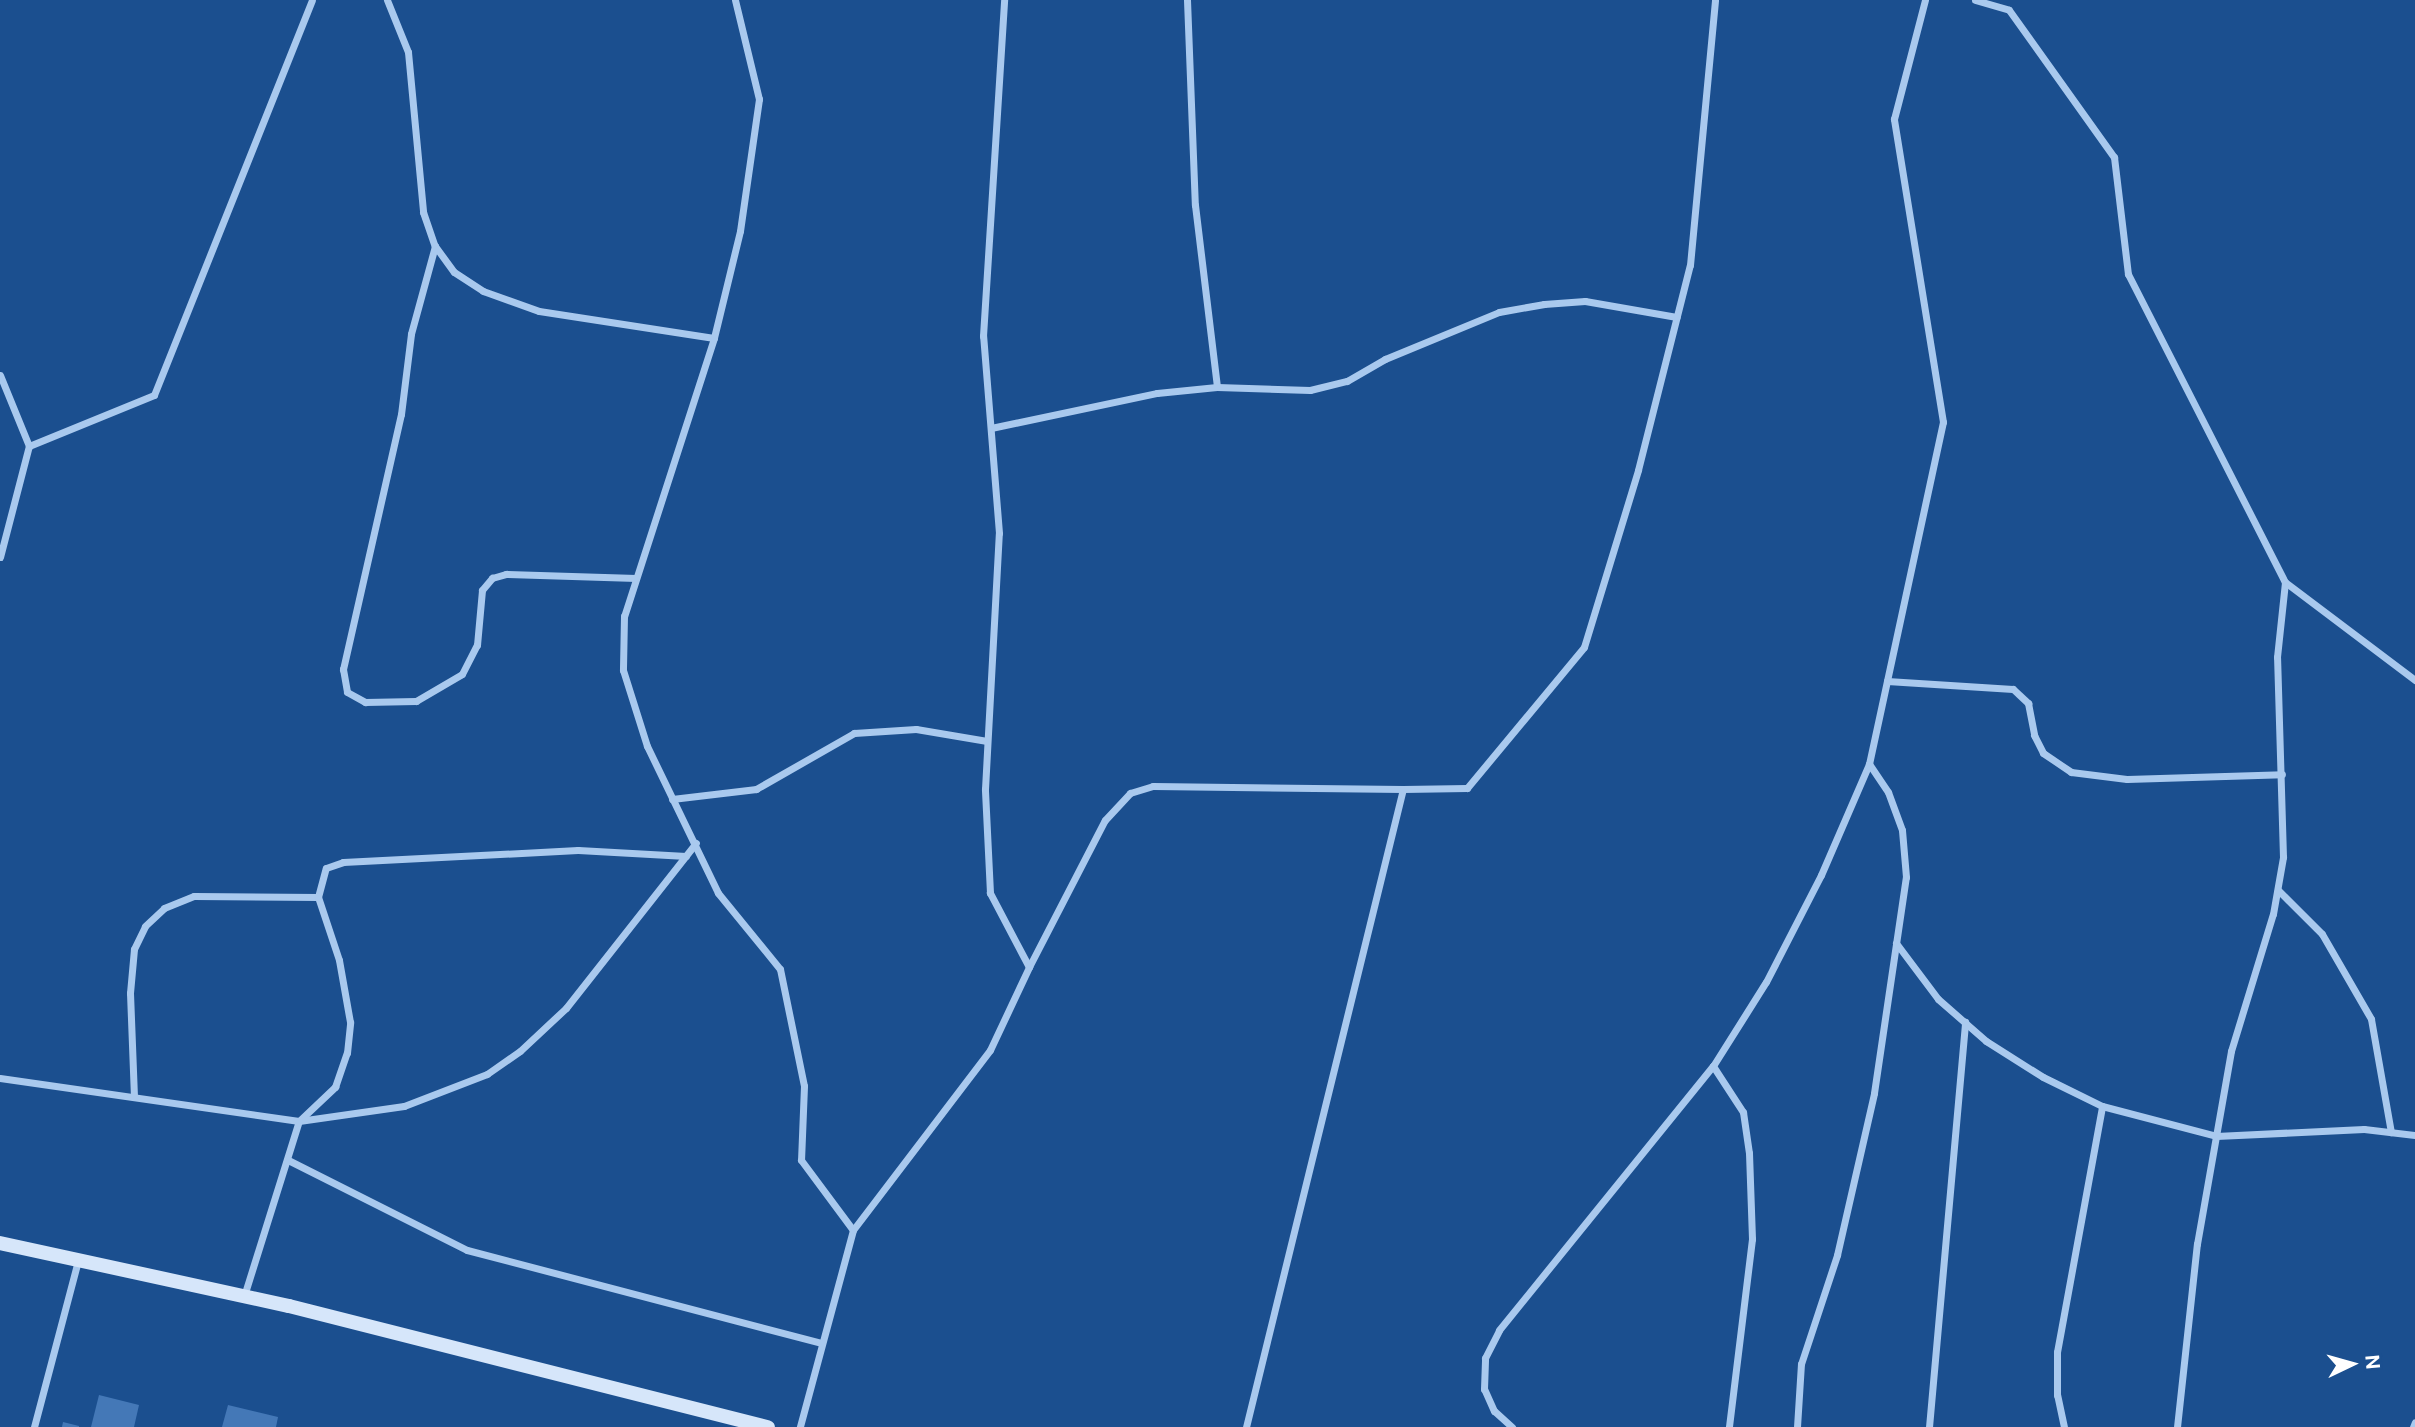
<!DOCTYPE html>
<style>
body{margin:0}
#map{position:relative;width:2415px;height:1427px;overflow:hidden;background:#1b4f8f;font-family:"Public Sans",sans-serif}
div>[style]{position:absolute}
.building>*{inset:0;background:#4478b7}
.street>*{height:7px;margin:-3.5px;padding:0 3.5px;transform-origin:3.5px;border-radius:3.5px;background:#a9c9ee}
.secondary>*{height:14px;margin:-7px;padding:0 7px;transform-origin:7px;border-radius:7px;background:#d6e6fa}
span{translate:-50% -50%;white-space:nowrap;text-align:center;line-height:1.15;-webkit-text-stroke:5px #1b4f8f;paint-order:stroke}
.north{position:absolute;left:2317px;top:1329px;width:70px;height:70px;-webkit-text-stroke:5px #1b4f8f;paint-order:stroke;rotate:85deg;font-size:19px;font-weight:700;line-height:28px;text-align:center;color:#fff}
.north::after{content:'';display:block;margin:auto;width:24px;height:32px;background:#fff;clip-path:polygon(50% 0,100% 100%,50% 72%,0 100%)}
</style>
<div id="map">
<div class="building">
<i style="clip-path:polygon(99px 1395px,139px 1405px,134px 1427px,91px 1427px)"></i>
<i style="clip-path:polygon(228px 1405px,278px 1417px,276px 1427px,222px 1427px)"></i>
<i style="clip-path:polygon(63px 1422px,79px 1426px,79px 1427px,62px 1427px)"></i>
</div>
<div class="street">
<i style="left:387px;top:0;width:56px;rotate:68deg"></i>
<i style="left:408px;top:52px;width:161px;rotate:84.6deg"></i>
<i style="left:423px;top:212px;width:36px;rotate:71deg"></i>
<i style="left:435px;top:246px;width:32px;rotate:54deg"></i>
<i style="left:454px;top:272px;width:35px;rotate:33deg"></i>
<i style="left:483px;top:291px;width:59px;rotate:19.7deg"></i>
<i style="left:539px;top:311px;width:177px;rotate:8.8deg"></i>
<i style="left:735px;top:0;width:102px;rotate:76.4deg"></i>
<i style="left:759px;top:99px;width:133px;rotate:98.2deg"></i>
<i style="left:740px;top:231px;width:110px;rotate:103.7deg"></i>
<i style="left:714px;top:338px;width:292px;rotate:107.9deg"></i>
<i style="left:624px;top:616px;width:54px;rotate:91.1deg"></i>
<i style="left:623px;top:670px;width:80px;rotate:72.5deg"></i>
<i style="left:647px;top:746px;width:163px;rotate:64.2deg"></i>
<i style="left:718px;top:893px;width:98px;rotate:50.8deg"></i>
<i style="left:780px;top:969px;width:119px;rotate:78.4deg"></i>
<i style="left:804px;top:1086px;width:74px;rotate:92.3deg"></i>
<i style="left:801px;top:1160px;width:87px;rotate:53.4deg"></i>
<i style="left:853px;top:1230px;width:204px;rotate:105.1deg"></i>
<i style="left:1187px;top:0;width:205px;rotate:87.8deg"></i>
<i style="left:1195px;top:205px;width:183px;rotate:83.1deg"></i>
<i style="left:1975px;top:0;width:35px;rotate:16deg"></i>
<i style="left:2009px;top:10px;width:181px;rotate:54.5deg"></i>
<i style="left:2114px;top:157px;width:118px;rotate:83.2deg"></i>
<i style="left:2128px;top:274px;width:346px;rotate:63deg"></i>
<i style="left:2285px;top:582px;width:163px;rotate:37deg"></i>
<i style="left:435px;top:246px;width:91px;rotate:105.3deg"></i>
<i style="left:411px;top:334px;width:81px;rotate:97.1deg"></i>
<i style="left:401px;top:414px;width:262px;rotate:102.8deg"></i>
<i style="left:343px;top:669px;width:23px;rotate:80deg"></i>
<i style="left:347px;top:692px;width:21px;rotate:29deg"></i>
<i style="left:365px;top:702px;width:51px;rotate:-1.1deg"></i>
<i style="left:416px;top:701px;width:53px;rotate:-30.4deg"></i>
<i style="left:462px;top:674px;width:33px;rotate:-63deg"></i>
<i style="left:477px;top:645px;width:55px;rotate:-84.8deg"></i>
<i style="left:482px;top:590px;width:16px;rotate:-50deg"></i>
<i style="left:492px;top:578px;width:15px;rotate:-16deg"></i>
<i style="left:506px;top:574px;width:130px;rotate:1.8deg"></i>
<i style="left:0;top:375px;width:77px;rotate:67.8deg"></i>
<i style="left:991px;top:428px;width:170px;rotate:-11.9deg"></i>
<i style="left:1157px;top:393px;width:60px;rotate:-5.7deg"></i>
<i style="left:1217px;top:387px;width:93px;rotate:1.8deg"></i>
<i style="left:1310px;top:390px;width:38px;rotate:-14deg"></i>
<i style="left:1347px;top:381px;width:44px;rotate:-30.1deg"></i>
<i style="left:1385px;top:359px;width:123px;rotate:-22.4deg"></i>
<i style="left:1499px;top:312px;width:46px;rotate:-10.1deg"></i>
<i style="left:1544px;top:304px;width:41px;rotate:-4.2deg"></i>
<i style="left:1585px;top:301px;width:93px;rotate:9.9deg"></i>
<i style="left:0;top:557px;width:115px;rotate:-75.4deg"></i>
<i style="left:29px;top:446px;width:135px;rotate:-22.2deg"></i>
<i style="left:154px;top:395px;width:425px;rotate:-68.2deg"></i>
<i style="left:1887px;top:681px;width:126px;rotate:3.6deg"></i>
<i style="left:2013px;top:689px;width:21px;rotate:43deg"></i>
<i style="left:2028px;top:703px;width:33px;rotate:79deg"></i>
<i style="left:2034px;top:735px;width:20px;rotate:63deg"></i>
<i style="left:2043px;top:753px;width:34px;rotate:34deg"></i>
<i style="left:2071px;top:772px;width:56px;rotate:7.1deg"></i>
<i style="left:2127px;top:779px;width:155px;rotate:-1.8deg"></i>
<i style="left:672px;top:799px;width:85px;rotate:-6.8deg"></i>
<i style="left:756px;top:789px;width:113px;rotate:-29.7deg"></i>
<i style="left:854px;top:733px;width:62px;rotate:-3.7deg"></i>
<i style="left:916px;top:729px;width:72px;rotate:9.6deg"></i>
<i style="left:2278px;top:890px;width:62px;rotate:45deg"></i>
<i style="left:2322px;top:934px;width:98px;rotate:60deg"></i>
<i style="left:2371px;top:1019px;width:115px;rotate:80deg"></i>
<i style="left:1896px;top:943px;width:70px;rotate:53.1deg"></i>
<i style="left:1938px;top:999px;width:64px;rotate:41.2deg"></i>
<i style="left:1986px;top:1041px;width:67px;rotate:32.3deg"></i>
<i style="left:2043px;top:1077px;width:66px;rotate:26.2deg"></i>
<i style="left:2102px;top:1106px;width:118px;rotate:14.7deg"></i>
<i style="left:2216px;top:1136px;width:148px;rotate:-2.7deg"></i>
<i style="left:2364px;top:1129px;width:51px;rotate:6.7deg"></i>
<i style="left:1029px;top:967px;width:165px;rotate:-62.7deg"></i>
<i style="left:1105px;top:820px;width:37px;rotate:-47deg"></i>
<i style="left:1130px;top:793px;width:24px;rotate:-17deg"></i>
<i style="left:1153px;top:786px;width:250px;rotate:0.7deg"></i>
<i style="left:1713px;top:1066px;width:55px;rotate:56.9deg"></i>
<i style="left:1743px;top:1112px;width:41px;rotate:81.7deg"></i>
<i style="left:1749px;top:1153px;width:86px;rotate:88deg"></i>
<i style="left:1752px;top:1239px;width:189px;rotate:97deg"></i>
<i style="left:0;top:1078px;width:302px;rotate:8.2deg"></i>
<i style="left:299px;top:1121px;width:106px;rotate:-8.1deg"></i>
<i style="left:404px;top:1106px;width:89px;rotate:-21.1deg"></i>
<i style="left:487px;top:1074px;width:40px;rotate:-34.9deg"></i>
<i style="left:520px;top:1051px;width:63px;rotate:-43.1deg"></i>
<i style="left:566px;top:1008px;width:210px;rotate:-51.8deg"></i>
<i style="left:134px;top:1097px;width:104px;rotate:-92.2deg"></i>
<i style="left:130px;top:993px;width:44px;rotate:-84.8deg"></i>
<i style="left:134px;top:949px;width:25px;rotate:-64deg"></i>
<i style="left:145px;top:926px;width:26px;rotate:-43deg"></i>
<i style="left:164px;top:908px;width:32px;rotate:-22deg"></i>
<i style="left:194px;top:896px;width:124px;rotate:0.5deg"></i>
<i style="left:288px;top:1160px;width:200px;rotate:26.7deg"></i>
<i style="left:467px;top:1250px;width:367px;rotate:14.7deg"></i>
<i style="left:853px;top:1230px;width:226px;rotate:-52.7deg"></i>
<i style="left:990px;top:1050px;width:92px;rotate:-64.8deg"></i>
<i style="left:1029px;top:967px;width:84px;rotate:-117.8deg"></i>
<i style="left:990px;top:893px;width:104px;rotate:-92.8deg"></i>
<i style="left:985px;top:789px;width:256px;rotate:-86.9deg"></i>
<i style="left:999px;top:533px;width:198px;rotate:-94.6deg"></i>
<i style="left:983px;top:336px;width:337px;rotate:-86.4deg"></i>
<i style="left:244px;top:1296px;width:183px;rotate:-72.6deg"></i>
<i style="left:299px;top:1121px;width:50px;rotate:-43.4deg"></i>
<i style="left:335px;top:1087px;width:36px;rotate:-71deg"></i>
<i style="left:347px;top:1053px;width:31px;rotate:-84deg"></i>
<i style="left:350px;top:1022px;width:63px;rotate:-100.1deg"></i>
<i style="left:339px;top:960px;width:66px;rotate:-108.4deg"></i>
<i style="left:318px;top:897px;width:30px;rotate:-75deg"></i>
<i style="left:326px;top:868px;width:18px;rotate:-19deg"></i>
<i style="left:343px;top:862px;width:235px;rotate:-2.9deg"></i>
<i style="left:578px;top:850px;width:108px;rotate:3.2deg"></i>
<i style="left:34px;top:1427px;width:173px;rotate:-75.2deg"></i>
<i style="left:1246px;top:1427px;width:657px;rotate:-76.18deg"></i>
<i style="left:1403px;top:789px;width:64px;rotate:-0.9deg"></i>
<i style="left:1467px;top:788px;width:183px;rotate:-50.3deg"></i>
<i style="left:1584px;top:647px;width:185px;rotate:-73deg"></i>
<i style="left:1638px;top:470px;width:211px;rotate:-75.8deg"></i>
<i style="left:1690px;top:265px;width:266px;rotate:-84.6deg"></i>
<i style="left:1512px;top:1427px;width:24px;rotate:-138deg"></i>
<i style="left:1494px;top:1411px;width:24px;rotate:-114deg"></i>
<i style="left:1484px;top:1389px;width:31px;rotate:-88deg"></i>
<i style="left:1485px;top:1358px;width:31px;rotate:-63deg"></i>
<i style="left:1499px;top:1330px;width:340px;rotate:-51deg"></i>
<i style="left:1713px;top:1066px;width:99px;rotate:-57.8deg"></i>
<i style="left:1766px;top:982px;width:120px;rotate:-62.8deg"></i>
<i style="left:1821px;top:875px;width:121px;rotate:-66.6deg"></i>
<i style="left:1869px;top:764px;width:350px;rotate:-77.8deg"></i>
<i style="left:1943px;top:422px;width:307px;rotate:-99.2deg"></i>
<i style="left:1894px;top:119px;width:123px;rotate:-75.4deg"></i>
<i style="left:1797px;top:1427px;width:63px;rotate:-86.4deg"></i>
<i style="left:1801px;top:1364px;width:115px;rotate:-71.7deg"></i>
<i style="left:1837px;top:1255px;width:166px;rotate:-77.1deg"></i>
<i style="left:1874px;top:1093px;width:218px;rotate:-81.6deg"></i>
<i style="left:1906px;top:877px;width:47px;rotate:-94.9deg"></i>
<i style="left:1902px;top:830px;width:40px;rotate:-110.2deg"></i>
<i style="left:1888px;top:792px;width:34px;rotate:-124deg"></i>
<i style="left:1929px;top:1427px;width:407px;rotate:-84.9deg"></i>
<i style="left:2064px;top:1427px;width:33px;rotate:-102deg"></i>
<i style="left:2057px;top:1395px;width:43px;rotate:-90deg"></i>
<i style="left:2057px;top:1352px;width:250px;rotate:-79.6deg"></i>
<i style="left:2177px;top:1427px;width:184px;rotate:-83.8deg"></i>
<i style="left:2197px;top:1244px;width:196px;rotate:-80deg"></i>
<i style="left:2231px;top:1051px;width:143px;rotate:-73deg"></i>
<i style="left:2273px;top:914px;width:58px;rotate:-80deg"></i>
<i style="left:2283px;top:857px;width:200px;rotate:-91.7deg"></i>
<i style="left:2277px;top:657px;width:75px;rotate:-83.9deg"></i>
<i style="left:2413px;top:1427px;width:5px;rotate:-68deg"></i>
</div>
<div class="secondary">
<i style="left:0;top:1243px;width:296px;rotate:12.3deg"></i>
<i style="left:289px;top:1306px;width:494px;rotate:14.2deg"></i>
</div>
<div class="north">N</div>
</div>
